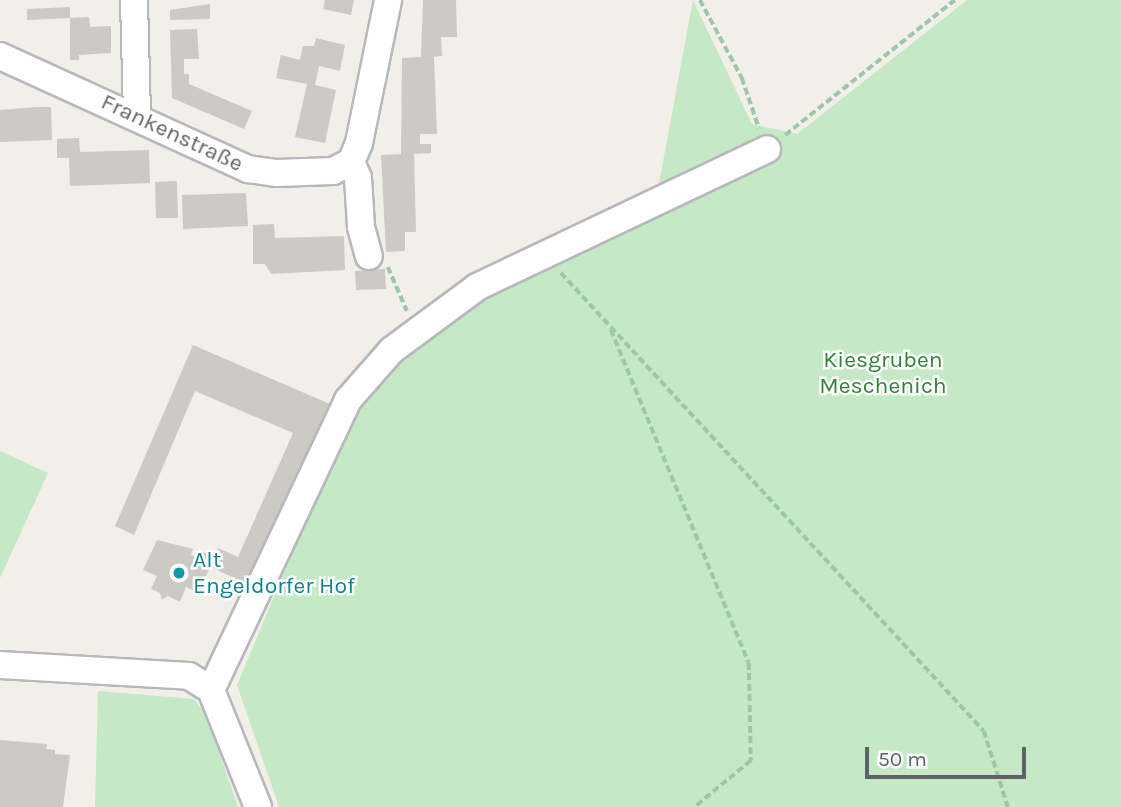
<!DOCTYPE html>
<meta charset="utf-8">
<style>
body{margin:0}
#map{position:relative;width:1121px;height:807px;overflow:hidden;background:#f1efe8;font-family:Karla,sans-serif}
div>[style]{position:absolute}
.green>*{inset:0;background:#c5e8c5}
.building>*{inset:0;background:#cccac5}
.path>*{height:3.5px;margin-top:-1.75px;transform-origin:0;background:repeating-linear-gradient(90deg,#9cc7a9 0 7px,transparent 0 10.5px)}
.roads{filter:drop-shadow(2px 0 #b5b8bc) drop-shadow(-2px 0 #b5b8bc) drop-shadow(0 2px #b5b8bc) drop-shadow(0 -2px #b5b8bc)}
.minor>*{height:26px;margin:-13px;padding:0 13px;transform-origin:13px;border-radius:13px;background:#fff}
.dots>*{width:19px;height:19px;translate:-50% -50%;box-sizing:border-box;border:4px solid #fff;border-radius:50%}
span{translate:-50% -50%;white-space:nowrap;text-align:center;line-height:1.15;-webkit-text-stroke:5px #fff;paint-order:stroke}
.street-label{font-size:23px;color:#5f6368}
.park-label{font-size:23px;color:#348238}
.culture-label{font-size:23px;color:#0d838f}
.left{translate:0 -50%;text-align:left}
.scale{position:absolute;left:865px;top:747px;width:161px;height:32px;box-sizing:border-box;border:4px solid #5f6368;border-top:0;padding-left:9px;font-size:21px;line-height:24px;white-space:nowrap;color:#5f6368;-webkit-text-stroke:5px #fff;paint-order:stroke}
</style>
<div id="map">
<div class="green">
<i style="clip-path:polygon(693px 0,752px 124px,797px 134px,967px 0,1121px 0,1121px 807px,279px 807px,237px 685px,351px 412px,402px 353px,483px 294px,658px 189px)"></i>
<i style="clip-path:polygon(0 451px,48px 473px,0 578px)"></i>
<i style="clip-path:polygon(98px 691px,194px 699px,206px 715px,238px 807px,95px 807px)"></i>
</div>
<div class="building">
<i style="clip-path:polygon(325px 0,354px 0,351px 15px,323px 9px)"></i>
<i style="clip-path:polygon(423px 0,456px 0,457px 37px,441px 37px,442px 56px,434px 57px,437px 134px,420px 134px,420px 144px,431px 144px,431px 153px,414px 154px,416px 232px,405px 232px,405px 251px,386px 252px,381px 155px,401px 154px,402px 58px,421px 57px)"></i>
<i style="clip-path:polygon(210px 4px,210px 19px,170px 20px,170px 10px)"></i>
<i style="clip-path:polygon(70px 7px,70px 18px,27px 20px,27px 9px)"></i>
<i style="clip-path:polygon(89px 17px,90px 27px,111px 26px,111px 53px,79px 55px,79px 60px,70px 60px,70px 18px)"></i>
<i style="clip-path:polygon(197px 29px,199px 59px,184px 59px,184px 74px,189px 74px,189px 84px,252px 111px,244px 129px,172px 98px,170px 30px)"></i>
<i style="clip-path:polygon(316px 38px,345px 45px,340px 71px,319px 66px,315px 85px,336px 90px,325px 143px,295px 137px,307px 84px,276px 78px,281px 55px,300px 60px,303px 46px,314px 46px)"></i>
<i style="clip-path:polygon(36px 107px,51px 107px,52px 140px,0 142px,0 110px)"></i>
<i style="clip-path:polygon(79px 138px,80px 152px,149px 150px,150px 183px,70px 186px,69px 158px,57px 158px,57px 139px)"></i>
<i style="clip-path:polygon(177px 181px,178px 218px,156px 218px,155px 182px)"></i>
<i style="clip-path:polygon(246px 193px,248px 226px,183px 229px,182px 195px)"></i>
<i style="clip-path:polygon(274px 224px,275px 238px,344px 236px,345px 270px,271px 274px,265px 264px,253px 264px,253px 225px)"></i>
<i style="clip-path:polygon(385px 269px,386px 289px,356px 290px,355px 271px)"></i>
<i style="clip-path:polygon(193px 345px,330px 404px,250px 585px,210px 567px,199px 593px,186px 587px,180px 602px,168px 596px,162px 600px,160px 593px,151px 589px,157px 576px,143px 570px,157px 540px,193px 549px,191px 555px,197px 557px,200px 551px,214px 557px,218px 548px,238px 557px,293px 433px,195px 391px,134px 535px,115px 526px)"></i>
<i style="clip-path:polygon(0 740px,47px 744px,46px 749px,55px 750px,55px 754px,70px 755px,63px 807px,0 807px)"></i>
</div>
<div class="path">
<i style="left:700px;top:0;width:89px;rotate:61.7deg"></i>
<i style="left:742px;top:78px;width:53px;rotate:71.2deg"></i>
<i style="left:785px;top:135px;width:217px;rotate:-38.5deg"></i>
<i style="left:388px;top:267px;width:48px;rotate:66.6deg"></i>
<i style="left:561px;top:273px;width:623px;rotate:47.28deg"></i>
<i style="left:984px;top:731px;width:80px;rotate:72.5deg"></i>
<i style="left:611px;top:330px;width:360px;rotate:67.5deg"></i>
<i style="left:749px;top:663px;width:98px;rotate:88.8deg"></i>
<i style="left:751px;top:761px;width:72px;rotate:140.6deg"></i>
</div>
<div class="roads">
<div class="minor">
<i style="left:134px;top:0;width:117px;rotate:88.5deg"></i>
<i style="left:0;top:56px;width:273px;rotate:24.5deg"></i>
<i style="left:248px;top:169px;width:29px;rotate:8deg"></i>
<i style="left:277px;top:173px;width:56px;rotate:-2deg"></i>
<i style="left:333px;top:171px;width:20px;rotate:-27deg"></i>
<i style="left:351px;top:162px;width:21px;rotate:-67deg"></i>
<i style="left:359px;top:143px;width:146px;rotate:-78.5deg"></i>
<i style="left:351px;top:162px;width:17px;rotate:66deg"></i>
<i style="left:358px;top:178px;width:49px;rotate:86.5deg"></i>
<i style="left:361px;top:227px;width:30px;rotate:75deg"></i>
<i style="left:0;top:665px;width:189px;rotate:3.3deg"></i>
<i style="left:189px;top:676px;width:26px;rotate:32deg"></i>
<i style="left:211px;top:690px;width:321px;rotate:-64.7deg"></i>
<i style="left:348px;top:400px;width:67px;rotate:-48.7deg"></i>
<i style="left:392px;top:350px;width:106px;rotate:-36.5deg"></i>
<i style="left:477px;top:287px;width:321px;rotate:-25.4deg"></i>
<i style="left:211px;top:690px;width:126px;rotate:68.1deg"></i>
</div>
</div>
<div class="dots">
<i style="left:179px;top:573px;background:#0f9aa8"></i>
</div>
<div class="street-label">
<span style="left:172px;top:133px;rotate:25deg">Frankenstraße</span>
</div>
<div class="park-label">
<span style="left:883px;top:373px">Kiesgruben<br>Meschenich</span>
</div>
<div class="culture-label">
<span class="left" style="left:193px;top:573px">Alt<br>Engeldorfer Hof</span>
</div>
<div class="scale">50 m</div>
</div>
